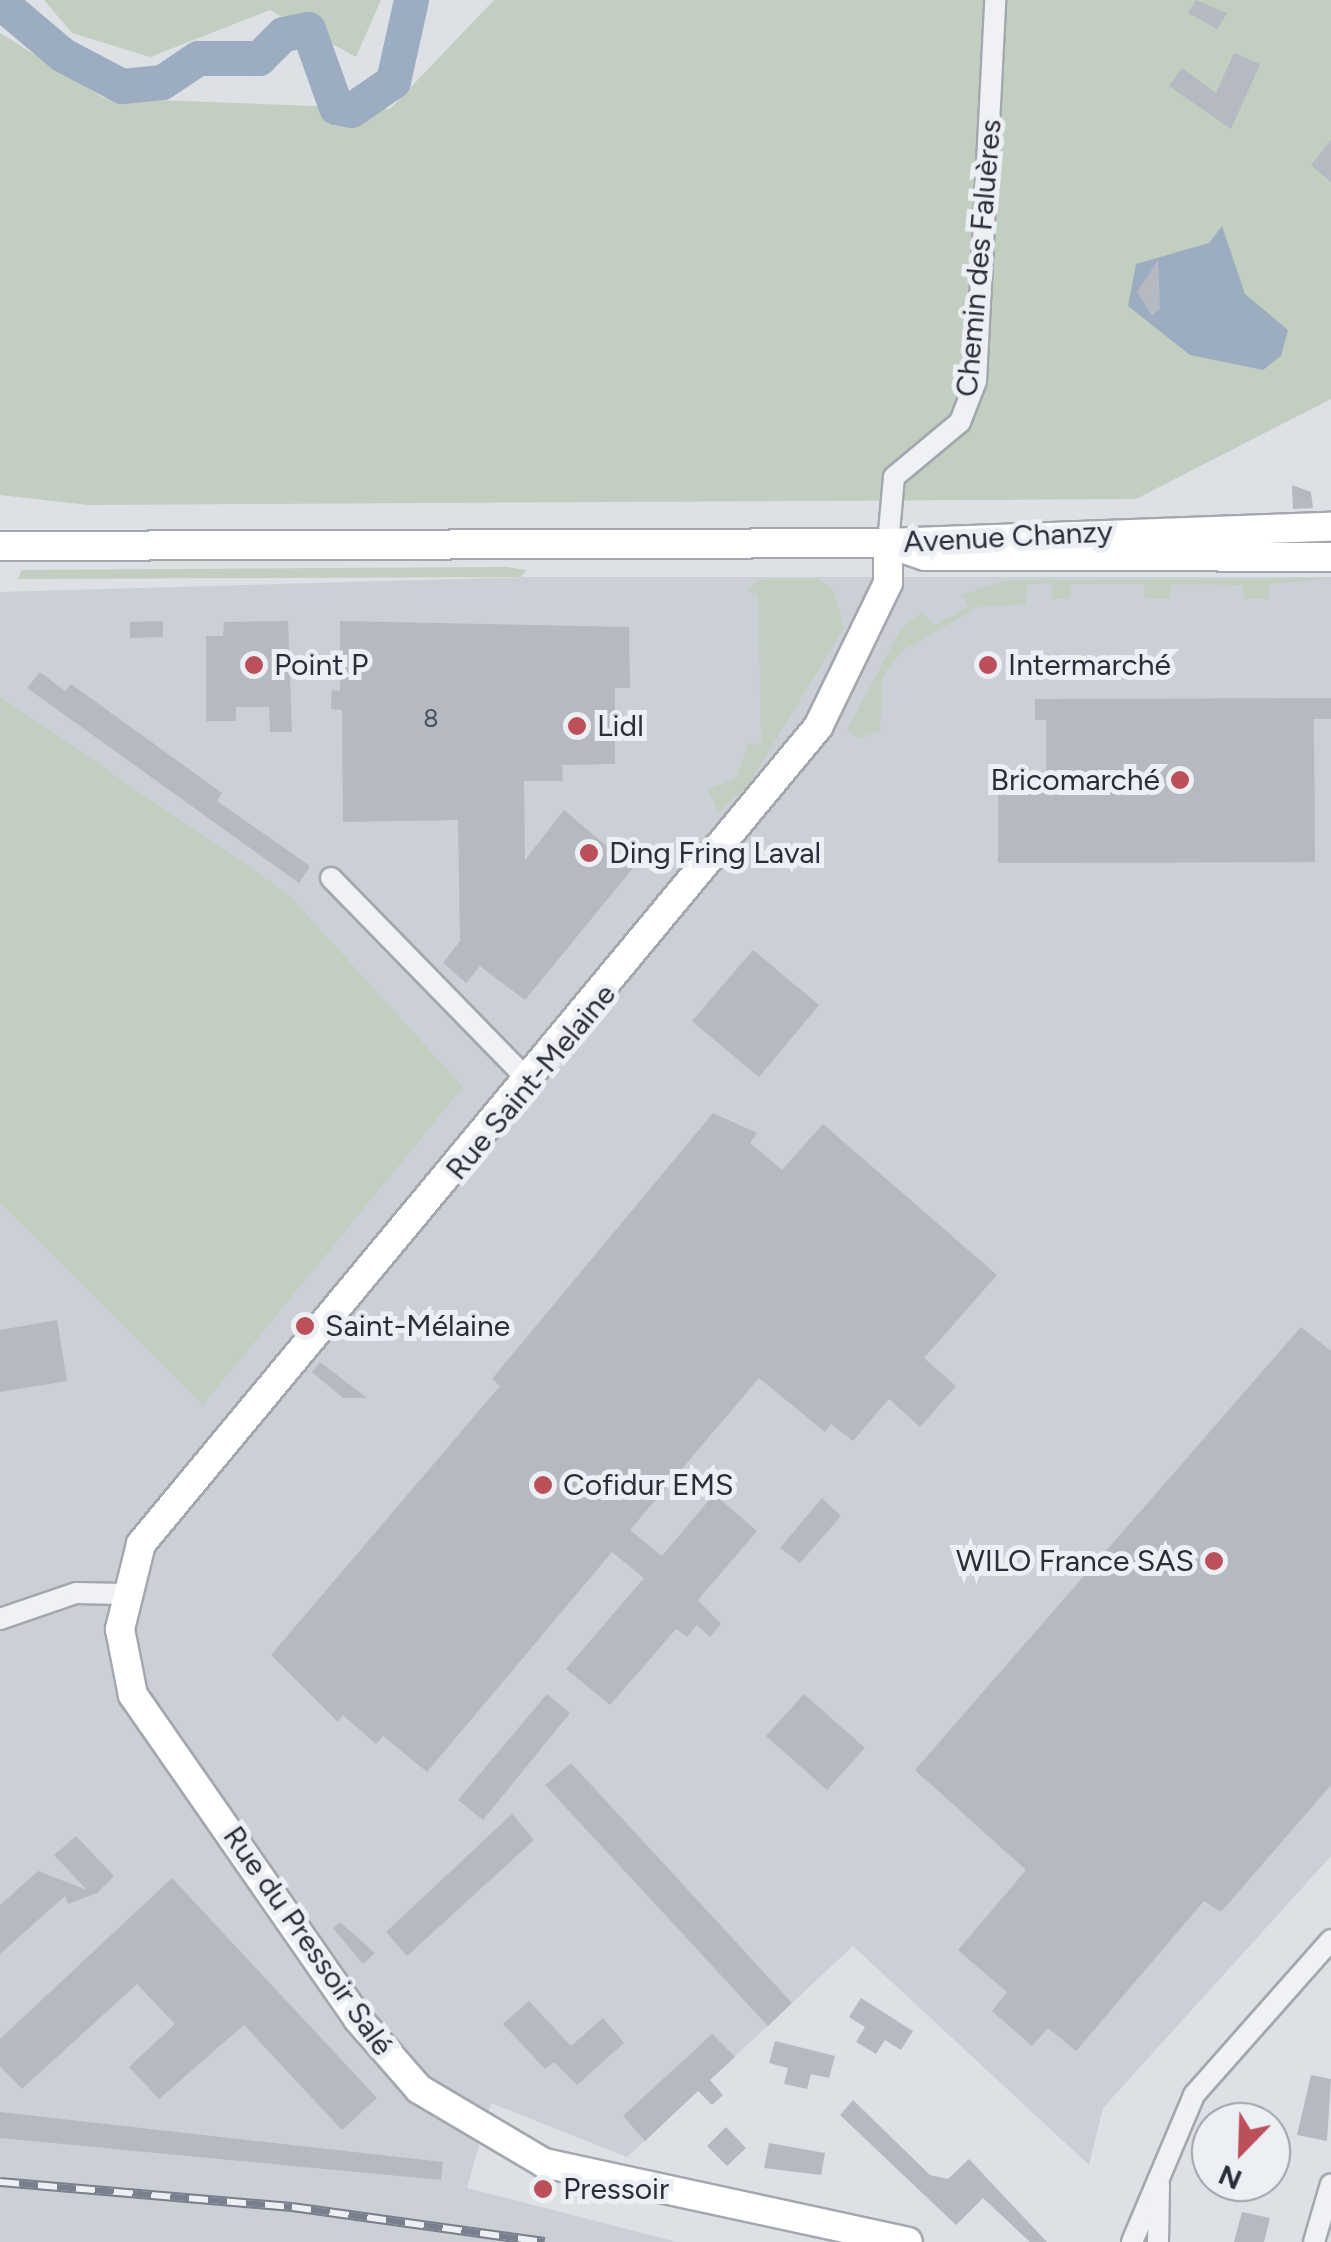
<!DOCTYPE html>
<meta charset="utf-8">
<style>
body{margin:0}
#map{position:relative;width:1331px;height:2242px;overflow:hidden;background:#dde0e5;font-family:Figtree,sans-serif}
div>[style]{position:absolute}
.built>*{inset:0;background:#cbcfd6}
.green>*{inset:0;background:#c2cebf}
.water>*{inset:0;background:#9cacc1}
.river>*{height:35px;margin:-17.5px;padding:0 17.5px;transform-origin:17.5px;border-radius:17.5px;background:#9cacc1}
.building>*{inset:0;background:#b5b9c1}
.roads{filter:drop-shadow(2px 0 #a3a7ae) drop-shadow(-2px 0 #a3a7ae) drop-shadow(0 2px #a3a7ae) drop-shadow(0 -2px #a3a7ae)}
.minor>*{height:20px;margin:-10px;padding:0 10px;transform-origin:10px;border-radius:10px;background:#eff1f4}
.major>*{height:28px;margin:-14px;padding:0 14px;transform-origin:14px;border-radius:14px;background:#fff}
.rail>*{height:10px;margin-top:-5px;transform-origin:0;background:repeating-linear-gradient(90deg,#eceff3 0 19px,#797f8c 0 38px);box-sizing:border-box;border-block:2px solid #797f8c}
.dots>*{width:28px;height:28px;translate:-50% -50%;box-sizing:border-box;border:5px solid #eceff3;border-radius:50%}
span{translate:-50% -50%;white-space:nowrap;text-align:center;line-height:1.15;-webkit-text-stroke:10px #eceff3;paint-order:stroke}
.number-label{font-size:25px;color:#4b515c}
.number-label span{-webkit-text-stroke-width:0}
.street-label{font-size:30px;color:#282e3a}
.poi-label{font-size:30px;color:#282e3a}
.left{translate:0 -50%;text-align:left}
.right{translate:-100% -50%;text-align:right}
.north{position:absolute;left:1191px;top:2102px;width:100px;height:100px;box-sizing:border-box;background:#eceff3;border:2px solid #9ea2a9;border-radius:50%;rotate:203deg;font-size:28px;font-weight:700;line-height:40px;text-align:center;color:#282e3a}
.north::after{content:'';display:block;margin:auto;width:35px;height:45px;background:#bc505a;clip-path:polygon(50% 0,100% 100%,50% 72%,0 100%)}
</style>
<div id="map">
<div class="built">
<i style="clip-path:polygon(526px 577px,1331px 577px,1331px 1856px,1103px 2108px,1089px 2165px,853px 1946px,627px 2157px,491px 2103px,467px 2188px,677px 2242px,0 2242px,0 592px)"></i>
</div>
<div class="green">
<i style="clip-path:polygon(44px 0,381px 0,356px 57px,270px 10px,150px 57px,72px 33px)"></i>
<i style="clip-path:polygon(494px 0,1331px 0,1331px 399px,1136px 499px,89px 505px,0 495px,0 33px,104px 98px,390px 109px)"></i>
<i style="clip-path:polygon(22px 570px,507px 567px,527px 570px,521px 577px,18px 579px)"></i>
<i style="clip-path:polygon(1331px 578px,1269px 584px,1269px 599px,1244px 599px,1243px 585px,1171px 584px,1170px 599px,1145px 599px,1144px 584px,1071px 584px,1071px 599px,1053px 599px,1052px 583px,1027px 584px,1026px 604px,978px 607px,902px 651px,882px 678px,880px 731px,859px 738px,847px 730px,901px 629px,923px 612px,935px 625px,969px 607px,963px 595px,1004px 581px)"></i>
<i style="clip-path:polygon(763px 579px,817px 579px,833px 589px,844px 628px,748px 785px,719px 812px,708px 790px,737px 777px,748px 744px,761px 743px,758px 594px,747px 590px)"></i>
<i style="clip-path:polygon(0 697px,287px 893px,463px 1087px,203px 1405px,0 1203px)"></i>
</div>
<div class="water">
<i style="clip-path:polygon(1222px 226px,1245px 294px,1288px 330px,1281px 356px,1263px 370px,1190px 355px,1128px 306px,1136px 264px,1209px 243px)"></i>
</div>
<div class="river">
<i style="left:0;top:2px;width:82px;rotate:40.1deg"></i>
<i style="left:63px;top:55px;width:67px;rotate:27.7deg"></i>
<i style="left:122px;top:86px;width:40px;rotate:-5.7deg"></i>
<i style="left:162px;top:82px;width:43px;rotate:-33.7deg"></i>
<i style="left:198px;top:58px;width:61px"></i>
<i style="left:259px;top:58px;width:34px;rotate:-45deg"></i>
<i style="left:283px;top:34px;width:25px;rotate:-11deg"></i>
<i style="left:308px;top:29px;width:83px;rotate:70.3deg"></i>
<i style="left:336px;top:107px;width:15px;rotate:11deg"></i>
<i style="left:351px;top:110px;width:51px;rotate:-34.6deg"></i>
<i style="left:393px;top:81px;width:83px;rotate:-77.5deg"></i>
</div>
<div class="building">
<i style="clip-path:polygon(1196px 0,1227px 13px,1217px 29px,1188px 13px)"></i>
<i style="clip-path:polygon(1234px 53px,1260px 64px,1231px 129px,1169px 86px,1182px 68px,1216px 93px)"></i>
<i style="clip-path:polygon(1331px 140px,1331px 182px,1311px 165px)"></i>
<i style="clip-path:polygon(1158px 260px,1160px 308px,1152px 316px,1137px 292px)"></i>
<i style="clip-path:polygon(1292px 485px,1311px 492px,1313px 508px,1293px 509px)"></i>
<i style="clip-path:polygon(163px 621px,163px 637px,130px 638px,130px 622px)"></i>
<i style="clip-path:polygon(288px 621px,292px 732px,270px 732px,269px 707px,236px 707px,236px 721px,206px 721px,206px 636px,223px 636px,224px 622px)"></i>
<i style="clip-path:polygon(340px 621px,629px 627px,630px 688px,615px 688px,615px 764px,562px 765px,563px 781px,524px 781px,525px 860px,564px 810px,633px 868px,525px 1000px,480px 966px,466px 983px,443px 963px,460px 941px,458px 820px,343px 822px,342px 710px,331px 709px,332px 690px,340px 691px)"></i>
<i style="clip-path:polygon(40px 672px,65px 691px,71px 684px,222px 793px,217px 801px,310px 866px,299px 883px,27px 688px)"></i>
<i style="clip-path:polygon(1331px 698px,1331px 719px,1314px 719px,1315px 862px,998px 863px,998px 771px,1046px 771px,1046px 720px,1035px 720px,1035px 699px)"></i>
<i style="clip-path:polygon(753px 950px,819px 1005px,759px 1077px,692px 1021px)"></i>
<i style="clip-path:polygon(713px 1113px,757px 1133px,750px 1143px,782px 1170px,823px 1124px,997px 1275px,924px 1358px,956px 1386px,920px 1427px,889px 1399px,853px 1441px,831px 1424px,825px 1432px,759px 1378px,630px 1530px,662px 1556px,714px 1494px,757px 1531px,698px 1600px,721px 1624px,710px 1637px,697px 1625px,687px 1637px,676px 1629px,610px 1705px,566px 1669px,644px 1578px,612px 1552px,427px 1772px,383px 1736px,376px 1744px,343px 1715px,338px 1722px,271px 1655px,500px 1386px,492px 1379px)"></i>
<i style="clip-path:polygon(57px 1320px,67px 1381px,0 1392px,0 1330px)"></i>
<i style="clip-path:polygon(1301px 1327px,1331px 1351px,1331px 1785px,1221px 1912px,1204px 1901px,1076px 2051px,1048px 2028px,1032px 2046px,992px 2011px,1007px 1992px,958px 1950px,1026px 1870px,915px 1770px)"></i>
<i style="clip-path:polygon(320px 1362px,367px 1398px,343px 1398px,312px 1372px)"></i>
<i style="clip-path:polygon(822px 1498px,841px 1516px,800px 1563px,780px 1548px)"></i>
<i style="clip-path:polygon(547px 1694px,570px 1713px,483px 1820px,458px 1800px)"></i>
<i style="clip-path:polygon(804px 1694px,865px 1748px,827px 1790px,766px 1736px)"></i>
<i style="clip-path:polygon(571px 1763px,792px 2003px,768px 2026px,545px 1785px)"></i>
<i style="clip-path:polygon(512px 1814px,534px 1840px,407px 1956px,386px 1932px)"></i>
<i style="clip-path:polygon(76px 1836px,114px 1876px,97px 1893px,68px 1904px,65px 1896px,0 1954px,0 1905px,38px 1871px,87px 1890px,54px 1855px)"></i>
<i style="clip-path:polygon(172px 1878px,377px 2098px,342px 2130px,244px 2025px,159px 2099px,129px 2067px,175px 2024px,137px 1984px,22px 2089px,0 2066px,0 2039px)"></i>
<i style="clip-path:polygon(340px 1922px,375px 1953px,363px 1964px,333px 1928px)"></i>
<i style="clip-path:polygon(861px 1998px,913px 2031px,901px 2050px,885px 2040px,876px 2054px,856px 2042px,865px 2027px,849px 2017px)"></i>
<i style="clip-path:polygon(529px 2001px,571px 2046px,603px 2018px,624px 2043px,577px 2085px,554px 2062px,545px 2069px,503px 2024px)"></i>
<i style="clip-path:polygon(712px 2034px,735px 2057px,710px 2080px,723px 2095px,712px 2105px,698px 2091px,645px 2141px,623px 2116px)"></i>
<i style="clip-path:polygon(775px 2041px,835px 2056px,829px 2078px,811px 2074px,807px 2089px,784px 2084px,788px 2068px,769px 2063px)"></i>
<i style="clip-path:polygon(1311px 2075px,1331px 2079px,1327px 2141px,1297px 2135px)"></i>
<i style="clip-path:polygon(853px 2100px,930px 2175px,948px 2179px,969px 2159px,1047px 2242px,1030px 2242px,983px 2198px,956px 2225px,840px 2115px)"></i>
<i style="clip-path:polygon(0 2112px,443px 2162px,441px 2180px,0 2138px)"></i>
<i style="clip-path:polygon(726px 2127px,746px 2148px,727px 2166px,707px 2146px)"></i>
<i style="clip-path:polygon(769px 2143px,825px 2153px,821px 2175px,764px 2168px)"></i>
<i style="clip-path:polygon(1242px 2212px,1270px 2218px,1264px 2242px,1234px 2242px)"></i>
</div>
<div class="roads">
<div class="minor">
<i style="left:888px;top:543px;width:66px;rotate:-84.8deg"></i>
<i style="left:894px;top:477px;width:86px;rotate:-39.8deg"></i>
<i style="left:960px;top:422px;width:44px;rotate:-68.7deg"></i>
<i style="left:976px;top:381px;width:381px;rotate:-87.1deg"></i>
<i style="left:331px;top:878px;width:285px;rotate:45.7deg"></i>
<i style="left:0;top:1619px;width:80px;rotate:-18.9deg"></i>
<i style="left:76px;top:1593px;width:47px;rotate:1.2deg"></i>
<i style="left:1132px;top:2242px;width:160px;rotate:-67.1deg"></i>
<i style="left:1194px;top:2095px;width:207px;rotate:-48.5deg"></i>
<i style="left:1158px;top:2242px;width:58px;rotate:-89deg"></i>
<i style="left:1314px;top:2242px;width:60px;rotate:-73.7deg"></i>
</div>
<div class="major">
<i style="left:888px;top:543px;width:40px;rotate:90deg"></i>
<i style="left:888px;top:583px;width:160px;rotate:115.9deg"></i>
<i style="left:818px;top:727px;width:1061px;rotate:129.65deg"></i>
<i style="left:141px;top:1544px;width:88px;rotate:103.9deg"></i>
<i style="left:120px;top:1629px;width:67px;rotate:78.9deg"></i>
<i style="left:133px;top:1695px;width:394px;rotate:55.2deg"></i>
<i style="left:358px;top:2019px;width:93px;rotate:48.9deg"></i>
<i style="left:419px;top:2089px;width:145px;rotate:30.6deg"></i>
<i style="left:544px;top:2163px;width:372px;rotate:12.2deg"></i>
<i style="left:890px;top:544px;width:37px;rotate:19deg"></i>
<i style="left:925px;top:556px;width:406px;rotate:0.1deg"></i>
<i style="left:0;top:546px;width:888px;rotate:-0.19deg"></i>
<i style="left:888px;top:543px;width:443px;rotate:-2.1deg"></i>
</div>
</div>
<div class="rail">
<i style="left:0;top:2182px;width:293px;rotate:4.9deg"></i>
<i style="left:292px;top:2207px;width:255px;rotate:7.9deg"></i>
</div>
<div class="dots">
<i style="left:254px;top:665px;background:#bc505a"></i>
<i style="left:988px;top:665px;background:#bc505a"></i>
<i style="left:577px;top:726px;background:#bc505a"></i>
<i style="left:1180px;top:780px;background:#bc505a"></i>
<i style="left:589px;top:853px;background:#bc505a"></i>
<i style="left:305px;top:1326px;background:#bc505a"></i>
<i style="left:543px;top:1485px;background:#bc505a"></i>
<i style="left:1214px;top:1561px;background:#bc505a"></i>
<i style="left:543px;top:2189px;background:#bc505a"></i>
</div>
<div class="number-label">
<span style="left:431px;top:718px">8</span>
</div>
<div class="street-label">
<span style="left:979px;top:258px;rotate:-85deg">Chemin des Faluères</span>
<span style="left:1008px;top:537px;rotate:-3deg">Avenue Chanzy</span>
<span style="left:531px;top:1082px;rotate:-50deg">Rue Saint-Melaine</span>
<span style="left:308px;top:1941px;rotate:55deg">Rue du Pressoir Salé</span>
</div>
<div class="poi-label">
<span class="left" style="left:274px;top:665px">Point P</span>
<span class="left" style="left:1008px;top:665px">Intermarché</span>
<span class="left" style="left:597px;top:726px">Lidl</span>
<span class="right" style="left:1160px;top:780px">Bricomarché</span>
<span class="left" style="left:609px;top:853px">Ding Fring Laval</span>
<span class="left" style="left:325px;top:1326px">Saint-Mélaine</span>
<span class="left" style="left:563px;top:1485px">Cofidur EMS</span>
<span class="right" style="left:1194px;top:1561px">WILO France SAS</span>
<span class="left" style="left:563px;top:2189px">Pressoir</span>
</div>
<div class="north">N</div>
</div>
